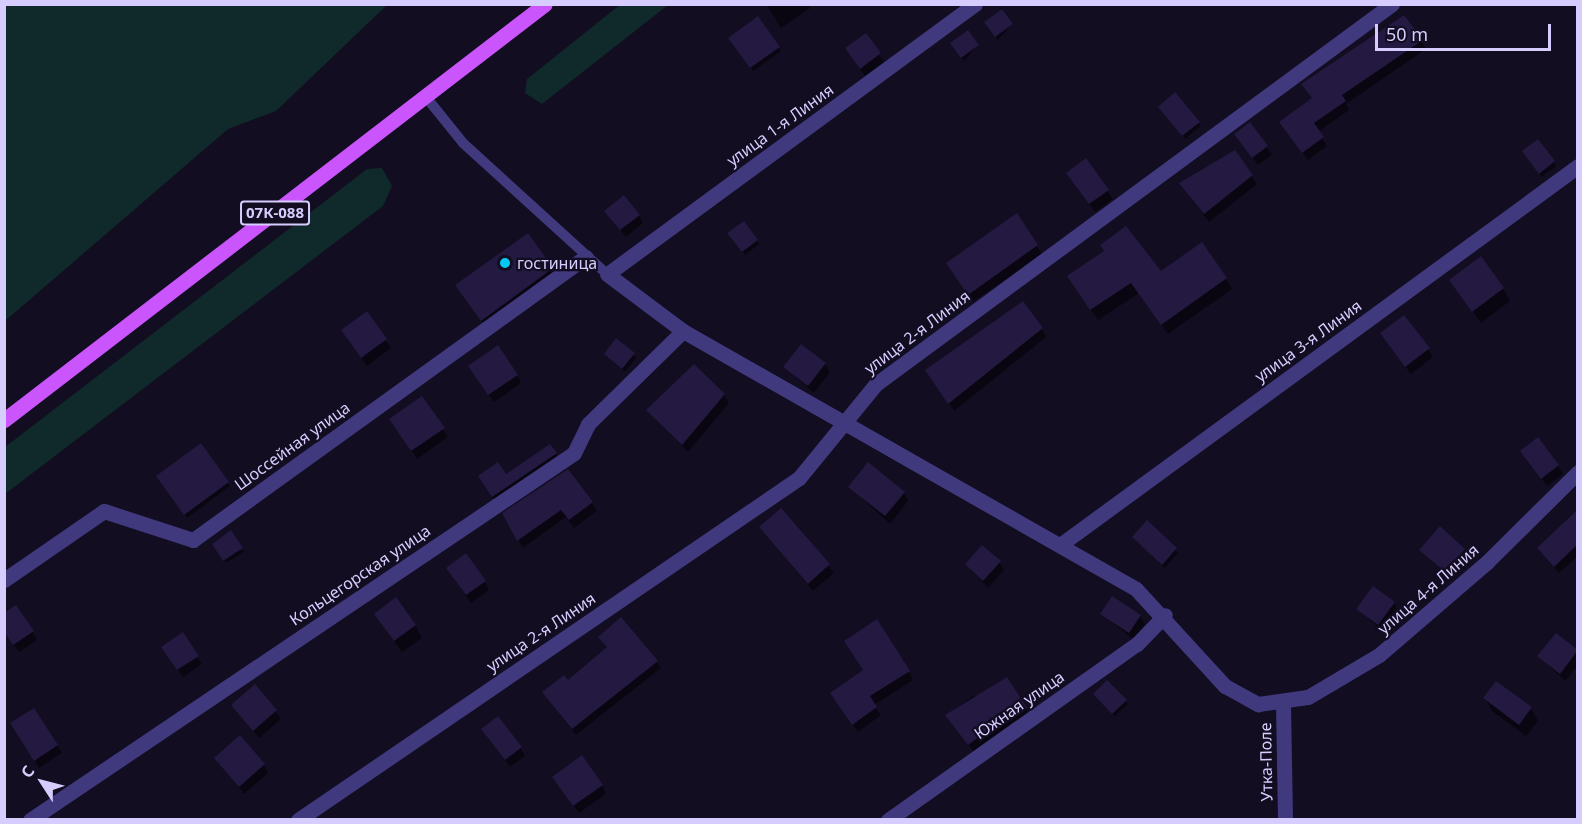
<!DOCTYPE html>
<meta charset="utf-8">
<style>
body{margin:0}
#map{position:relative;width:1582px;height:824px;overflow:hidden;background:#120d20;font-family:"Noto Sans",sans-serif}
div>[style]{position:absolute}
.green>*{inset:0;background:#10292a}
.shadow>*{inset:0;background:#0007}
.building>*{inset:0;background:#241940}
.service>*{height:10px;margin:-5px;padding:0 5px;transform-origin:5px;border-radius:5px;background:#40397e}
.minor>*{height:15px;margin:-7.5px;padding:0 7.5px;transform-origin:7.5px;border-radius:7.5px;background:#40397e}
.primary>*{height:15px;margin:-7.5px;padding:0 7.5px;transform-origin:7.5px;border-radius:7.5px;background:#ca55fc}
.dots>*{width:16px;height:16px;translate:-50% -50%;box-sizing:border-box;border:3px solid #120d20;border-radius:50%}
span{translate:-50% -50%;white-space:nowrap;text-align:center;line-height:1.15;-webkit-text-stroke:4.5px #120d20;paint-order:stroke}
.shield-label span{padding:2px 4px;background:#120d20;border:2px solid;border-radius:4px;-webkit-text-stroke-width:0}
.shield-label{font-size:15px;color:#d6cdfe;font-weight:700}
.street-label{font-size:16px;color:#d6cdfe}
.poi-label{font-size:16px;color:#d6cdfe}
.left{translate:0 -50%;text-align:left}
.frame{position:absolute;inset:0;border:6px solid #d6cdfe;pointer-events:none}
.north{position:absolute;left:12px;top:752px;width:60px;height:60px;-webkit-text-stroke:4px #120d20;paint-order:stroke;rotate:306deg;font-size:16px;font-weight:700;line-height:24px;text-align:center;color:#d6cdfe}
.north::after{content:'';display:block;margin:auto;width:21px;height:27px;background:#d6cdfe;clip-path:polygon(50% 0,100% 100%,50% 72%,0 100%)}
.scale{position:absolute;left:1375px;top:24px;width:176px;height:27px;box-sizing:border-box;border:3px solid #d6cdfe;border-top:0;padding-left:8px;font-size:18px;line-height:21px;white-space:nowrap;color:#d6cdfe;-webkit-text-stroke:4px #120d20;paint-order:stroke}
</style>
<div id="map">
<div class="green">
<i style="clip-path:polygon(5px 4px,387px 4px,387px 5px,276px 111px,228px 129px,5px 321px)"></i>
<i style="clip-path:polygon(621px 4px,668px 5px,542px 104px,525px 93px,527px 79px)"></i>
<i style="clip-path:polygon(382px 168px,392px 186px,383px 206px,5px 494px,5px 447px,367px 169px)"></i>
</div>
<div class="shadow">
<i style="clip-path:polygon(766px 4px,808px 4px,810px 8px,781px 28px)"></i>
<i style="clip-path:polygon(757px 18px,781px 51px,753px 71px,732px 41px)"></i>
<i style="clip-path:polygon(1011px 25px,998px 40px,988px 26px)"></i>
<i style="clip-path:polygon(866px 35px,884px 62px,865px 76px,852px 57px)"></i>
<i style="clip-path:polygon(1421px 41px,1426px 49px,1346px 104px,1349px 110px,1318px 132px,1327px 146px,1308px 160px,1286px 131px,1313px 99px,1303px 84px)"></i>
<i style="clip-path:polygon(977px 46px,964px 61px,954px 47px)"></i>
<i style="clip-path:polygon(1162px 111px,1199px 123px,1201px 126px,1185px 139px)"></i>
<i style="clip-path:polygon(1250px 124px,1272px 155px,1258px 165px,1241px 142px)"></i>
<i style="clip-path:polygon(1538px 141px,1556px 166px,1542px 177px,1526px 155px)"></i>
<i style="clip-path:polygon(1235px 152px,1257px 184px,1209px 222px,1186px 191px)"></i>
<i style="clip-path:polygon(1086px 160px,1113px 199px,1095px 212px,1073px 181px)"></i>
<i style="clip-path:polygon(606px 211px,639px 215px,643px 223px,626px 237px)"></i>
<i style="clip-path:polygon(1016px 216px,1042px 254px,973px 302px,953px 271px)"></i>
<i style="clip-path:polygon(744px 223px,759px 244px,745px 255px,731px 237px)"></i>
<i style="clip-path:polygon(528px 235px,557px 277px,487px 328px,462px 294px)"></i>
<i style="clip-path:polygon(1160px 273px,1226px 279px,1232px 289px,1168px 334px,1139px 293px,1098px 320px,1075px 287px)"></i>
<i style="clip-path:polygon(1450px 280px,1503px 288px,1510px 301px,1481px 323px)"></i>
<i style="clip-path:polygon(367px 313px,391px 348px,367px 366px,347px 339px)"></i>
<i style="clip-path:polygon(1042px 329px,1046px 337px,954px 411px,932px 378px)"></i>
<i style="clip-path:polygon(1387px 342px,1428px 349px,1433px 357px,1411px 374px)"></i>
<i style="clip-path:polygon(605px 354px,634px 354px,636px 358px,625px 372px)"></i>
<i style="clip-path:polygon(825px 364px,830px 372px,814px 393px,785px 367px)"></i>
<i style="clip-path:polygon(475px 374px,517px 375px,521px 383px,494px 402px)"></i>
<i style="clip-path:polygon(724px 395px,729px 403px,688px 452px,648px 410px)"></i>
<i style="clip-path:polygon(422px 398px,448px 437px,417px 459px,396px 427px)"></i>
<i style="clip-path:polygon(201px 445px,230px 486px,187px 518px,160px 480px)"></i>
<i style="clip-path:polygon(1522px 452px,1558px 466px,1563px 474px,1547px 486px)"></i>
<i style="clip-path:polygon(556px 454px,560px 462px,497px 504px,484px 484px)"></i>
<i style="clip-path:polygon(850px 487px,904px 493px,908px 501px,890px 524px)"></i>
<i style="clip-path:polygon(592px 503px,597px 511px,574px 528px,566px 517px,523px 548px,504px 514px)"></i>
<i style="clip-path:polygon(1578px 508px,1578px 556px,1559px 573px,1538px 549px)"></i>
<i style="clip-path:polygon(781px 510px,834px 573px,813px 591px,761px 528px)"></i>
<i style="clip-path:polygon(1147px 522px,1178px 553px,1165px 568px,1134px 537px)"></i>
<i style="clip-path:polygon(231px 533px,244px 552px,226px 563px,214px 544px)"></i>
<i style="clip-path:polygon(1464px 549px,1469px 558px,1450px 579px,1421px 550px)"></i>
<i style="clip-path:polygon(999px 562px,1004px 570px,988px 588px,967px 565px)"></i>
<i style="clip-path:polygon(453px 577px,485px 582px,489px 590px,471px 603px)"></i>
<i style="clip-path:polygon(1394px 603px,1398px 611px,1383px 632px,1358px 609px)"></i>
<i style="clip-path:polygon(1102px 614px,1140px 616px,1145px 624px,1134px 640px)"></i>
<i style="clip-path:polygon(415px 625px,422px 638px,402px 652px,383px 626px)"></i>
<i style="clip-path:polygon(4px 630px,33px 632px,37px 640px,19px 652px)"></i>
<i style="clip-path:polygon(600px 637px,657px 662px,661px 668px,576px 735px,548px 699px,608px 649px)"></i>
<i style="clip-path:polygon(1577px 651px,1578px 665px,1565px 681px,1539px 656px)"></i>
<i style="clip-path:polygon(168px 655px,197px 656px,202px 664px,183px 677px)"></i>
<i style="clip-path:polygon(909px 672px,913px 680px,874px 705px,881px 715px,858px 732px,836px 701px)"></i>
<i style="clip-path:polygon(973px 696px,1026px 708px,1031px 717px,1016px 726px,1013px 722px,974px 752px,947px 715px)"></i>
<i style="clip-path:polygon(1097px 698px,1126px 701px,1128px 704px,1115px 716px)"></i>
<i style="clip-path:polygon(1485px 698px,1531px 708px,1538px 721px,1526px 736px,1492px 711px)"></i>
<i style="clip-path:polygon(233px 705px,276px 711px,281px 719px,259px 738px)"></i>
<i style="clip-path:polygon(16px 732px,57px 745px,62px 753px,39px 768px)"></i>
<i style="clip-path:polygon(488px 738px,521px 748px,525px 756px,510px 767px)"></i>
<i style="clip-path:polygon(216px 758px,264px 765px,268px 773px,244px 794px)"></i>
<i style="clip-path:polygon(559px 785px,602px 785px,606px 794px,579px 813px)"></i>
</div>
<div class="building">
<i style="clip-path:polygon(1002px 9px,1013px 24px,995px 37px,984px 22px)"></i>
<i style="clip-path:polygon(1404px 15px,1423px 40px,1342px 95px,1346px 101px,1314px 123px,1324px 137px,1302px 153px,1279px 122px,1312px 98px,1301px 84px)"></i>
<i style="clip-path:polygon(758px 16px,780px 47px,750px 68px,728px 38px)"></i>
<i style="clip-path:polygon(968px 30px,979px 45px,961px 58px,950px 43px)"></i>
<i style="clip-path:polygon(866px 33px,881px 53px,860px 69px,845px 48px)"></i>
<i style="clip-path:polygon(1175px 92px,1200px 122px,1182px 136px,1158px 107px)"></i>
<i style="clip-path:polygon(1250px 122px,1268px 146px,1252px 158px,1234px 134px)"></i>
<i style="clip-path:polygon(1538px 139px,1555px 161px,1539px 174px,1522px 151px)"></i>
<i style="clip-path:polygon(1235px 150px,1253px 175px,1204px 214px,1179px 183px)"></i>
<i style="clip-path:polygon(1086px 158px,1109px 190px,1089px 204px,1066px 173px)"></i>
<i style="clip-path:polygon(624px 195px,640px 215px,620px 230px,604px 211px)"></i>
<i style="clip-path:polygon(1017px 213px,1038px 245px,968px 295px,946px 263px)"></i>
<i style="clip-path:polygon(744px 221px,758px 240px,742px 252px,727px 233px)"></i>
<i style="clip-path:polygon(1126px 226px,1161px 271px,1202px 242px,1227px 278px,1161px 325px,1131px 283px,1090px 310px,1067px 276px,1104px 251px,1100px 245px)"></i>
<i style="clip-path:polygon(528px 233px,553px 268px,481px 321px,455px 285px)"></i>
<i style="clip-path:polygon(1481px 256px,1504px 288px,1472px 312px,1449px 280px)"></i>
<i style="clip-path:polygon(1023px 301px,1043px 328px,948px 404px,925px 370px)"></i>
<i style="clip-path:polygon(367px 311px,387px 339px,361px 358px,341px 330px)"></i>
<i style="clip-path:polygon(1404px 315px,1430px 348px,1405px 367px,1380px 333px)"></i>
<i style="clip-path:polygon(616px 338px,635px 353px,622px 369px,604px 354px)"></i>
<i style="clip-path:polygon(801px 344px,826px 363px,808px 386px,783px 367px)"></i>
<i style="clip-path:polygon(498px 345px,518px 375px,488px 395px,468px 366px)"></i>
<i style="clip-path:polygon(694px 364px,725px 394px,682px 445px,646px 410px)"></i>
<i style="clip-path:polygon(422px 396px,445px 428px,411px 451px,389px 419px)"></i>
<i style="clip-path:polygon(1538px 437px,1559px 465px,1541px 479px,1520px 451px)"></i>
<i style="clip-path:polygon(201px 443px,229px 482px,184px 515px,156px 476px)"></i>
<i style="clip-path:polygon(550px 444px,557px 453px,492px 497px,478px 476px,498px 462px,506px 474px)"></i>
<i style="clip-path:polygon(868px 462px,905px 492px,885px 516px,848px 487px)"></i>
<i style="clip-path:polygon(568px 469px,593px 502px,569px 520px,561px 510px,517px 541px,502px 513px)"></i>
<i style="clip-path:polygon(781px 508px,830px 564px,808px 584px,759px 527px)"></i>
<i style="clip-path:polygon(1578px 509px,1578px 544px,1554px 567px,1537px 548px)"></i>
<i style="clip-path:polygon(1147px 520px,1177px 548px,1162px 565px,1132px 537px)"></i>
<i style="clip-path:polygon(1440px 526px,1465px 549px,1445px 572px,1419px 550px)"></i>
<i style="clip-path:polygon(231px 530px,243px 548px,223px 561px,212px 544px)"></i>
<i style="clip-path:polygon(982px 545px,1001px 561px,983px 581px,965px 564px)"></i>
<i style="clip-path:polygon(466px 553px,486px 581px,466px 595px,446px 568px)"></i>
<i style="clip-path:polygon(1373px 586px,1395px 602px,1378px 625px,1356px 609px)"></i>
<i style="clip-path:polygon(1112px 596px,1141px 615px,1129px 633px,1100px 614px)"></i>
<i style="clip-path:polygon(396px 597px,416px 625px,394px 641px,374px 614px)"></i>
<i style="clip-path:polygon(16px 605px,34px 631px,13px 645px,4px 632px,4px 613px)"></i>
<i style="clip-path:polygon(621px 617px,658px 661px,572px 729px,542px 692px,564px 675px,568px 680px,607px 647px,598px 637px)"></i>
<i style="clip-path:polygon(877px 619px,910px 671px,870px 696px,877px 707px,852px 725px,830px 693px,863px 670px,844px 641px)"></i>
<i style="clip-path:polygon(183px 632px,199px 656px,177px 670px,161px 647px)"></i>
<i style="clip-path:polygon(1556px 633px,1578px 650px,1560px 674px,1537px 656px)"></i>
<i style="clip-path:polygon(1007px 677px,1027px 708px,1011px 719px,1008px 715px,968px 745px,945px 715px)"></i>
<i style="clip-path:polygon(1107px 680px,1127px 700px,1112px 714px,1093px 694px)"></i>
<i style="clip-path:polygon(1496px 681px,1532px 707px,1519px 725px,1483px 698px)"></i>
<i style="clip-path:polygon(255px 684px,277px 710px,253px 731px,231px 705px)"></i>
<i style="clip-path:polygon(34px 708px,58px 745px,34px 761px,10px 723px)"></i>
<i style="clip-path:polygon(498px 716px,522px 747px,505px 760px,481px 729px)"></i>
<i style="clip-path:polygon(240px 735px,265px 764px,239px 787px,214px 758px)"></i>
<i style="clip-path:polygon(582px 755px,603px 785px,573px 806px,552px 777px)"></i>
</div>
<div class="service">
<i style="left:426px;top:97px;width:59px;rotate:51.2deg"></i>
<i style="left:463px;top:143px;width:195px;rotate:42.3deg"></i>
</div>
<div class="minor">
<i style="left:975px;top:4px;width:456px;rotate:143.7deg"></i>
<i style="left:607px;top:274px;width:95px;rotate:36.9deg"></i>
<i style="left:683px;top:331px;width:521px;rotate:29.66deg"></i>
<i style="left:1136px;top:589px;width:132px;rotate:47.5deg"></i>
<i style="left:1225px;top:686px;width:38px;rotate:29deg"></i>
<i style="left:1258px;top:704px;width:50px;rotate:-8deg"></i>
<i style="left:1308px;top:697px;width:82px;rotate:-30.6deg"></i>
<i style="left:1379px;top:655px;width:143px;rotate:-40.7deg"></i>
<i style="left:1487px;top:562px;width:128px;rotate:-44.7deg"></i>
<i style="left:1060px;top:545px;width:642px;rotate:-36.19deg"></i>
<i style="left:4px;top:580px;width:121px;rotate:-34.6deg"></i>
<i style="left:104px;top:511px;width:94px;rotate:18deg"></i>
<i style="left:193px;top:540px;width:484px;rotate:-35.8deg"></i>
<i style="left:1283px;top:704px;width:116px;rotate:89deg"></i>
<i style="left:30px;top:820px;width:656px;rotate:-34deg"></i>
<i style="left:574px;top:453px;width:32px;rotate:-64deg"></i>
<i style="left:588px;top:424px;width:133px;rotate:-44.4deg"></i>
<i style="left:298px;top:820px;width:607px;rotate:-34.32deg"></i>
<i style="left:799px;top:478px;width:122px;rotate:-50.7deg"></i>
<i style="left:876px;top:384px;width:641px;rotate:-36.37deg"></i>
<i style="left:888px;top:820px;width:305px;rotate:-35.3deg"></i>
<i style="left:1137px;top:644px;width:40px;rotate:-46deg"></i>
</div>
<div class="primary">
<i style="left:4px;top:420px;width:682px;rotate:-37.56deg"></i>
</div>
<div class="dots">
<i style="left:505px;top:263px;background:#04caf3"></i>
</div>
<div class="shield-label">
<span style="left:275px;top:213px">07К-088</span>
</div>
<div class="street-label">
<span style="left:780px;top:125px;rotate:-36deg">улица 1-я Линия</span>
<span style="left:917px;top:332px;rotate:-37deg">улица 2-я Линия</span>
<span style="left:1308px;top:341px;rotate:-36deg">улица 3-я Линия</span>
<span style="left:292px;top:446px;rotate:-36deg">Шоссейная улица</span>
<span style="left:360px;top:575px;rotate:-34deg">Кольцегорская улица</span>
<span style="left:1428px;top:589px;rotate:-41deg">улица 4-я Линия</span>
<span style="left:541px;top:632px;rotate:-34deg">улица 2-я Линия</span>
<span style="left:1019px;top:705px;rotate:-35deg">Южная улица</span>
<span style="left:1266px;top:762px;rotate:-91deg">Утка-Поле</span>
</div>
<div class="poi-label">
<span class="left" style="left:517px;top:263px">гостиница</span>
</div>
<div class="frame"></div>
<div class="north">С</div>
<div class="scale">50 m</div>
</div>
